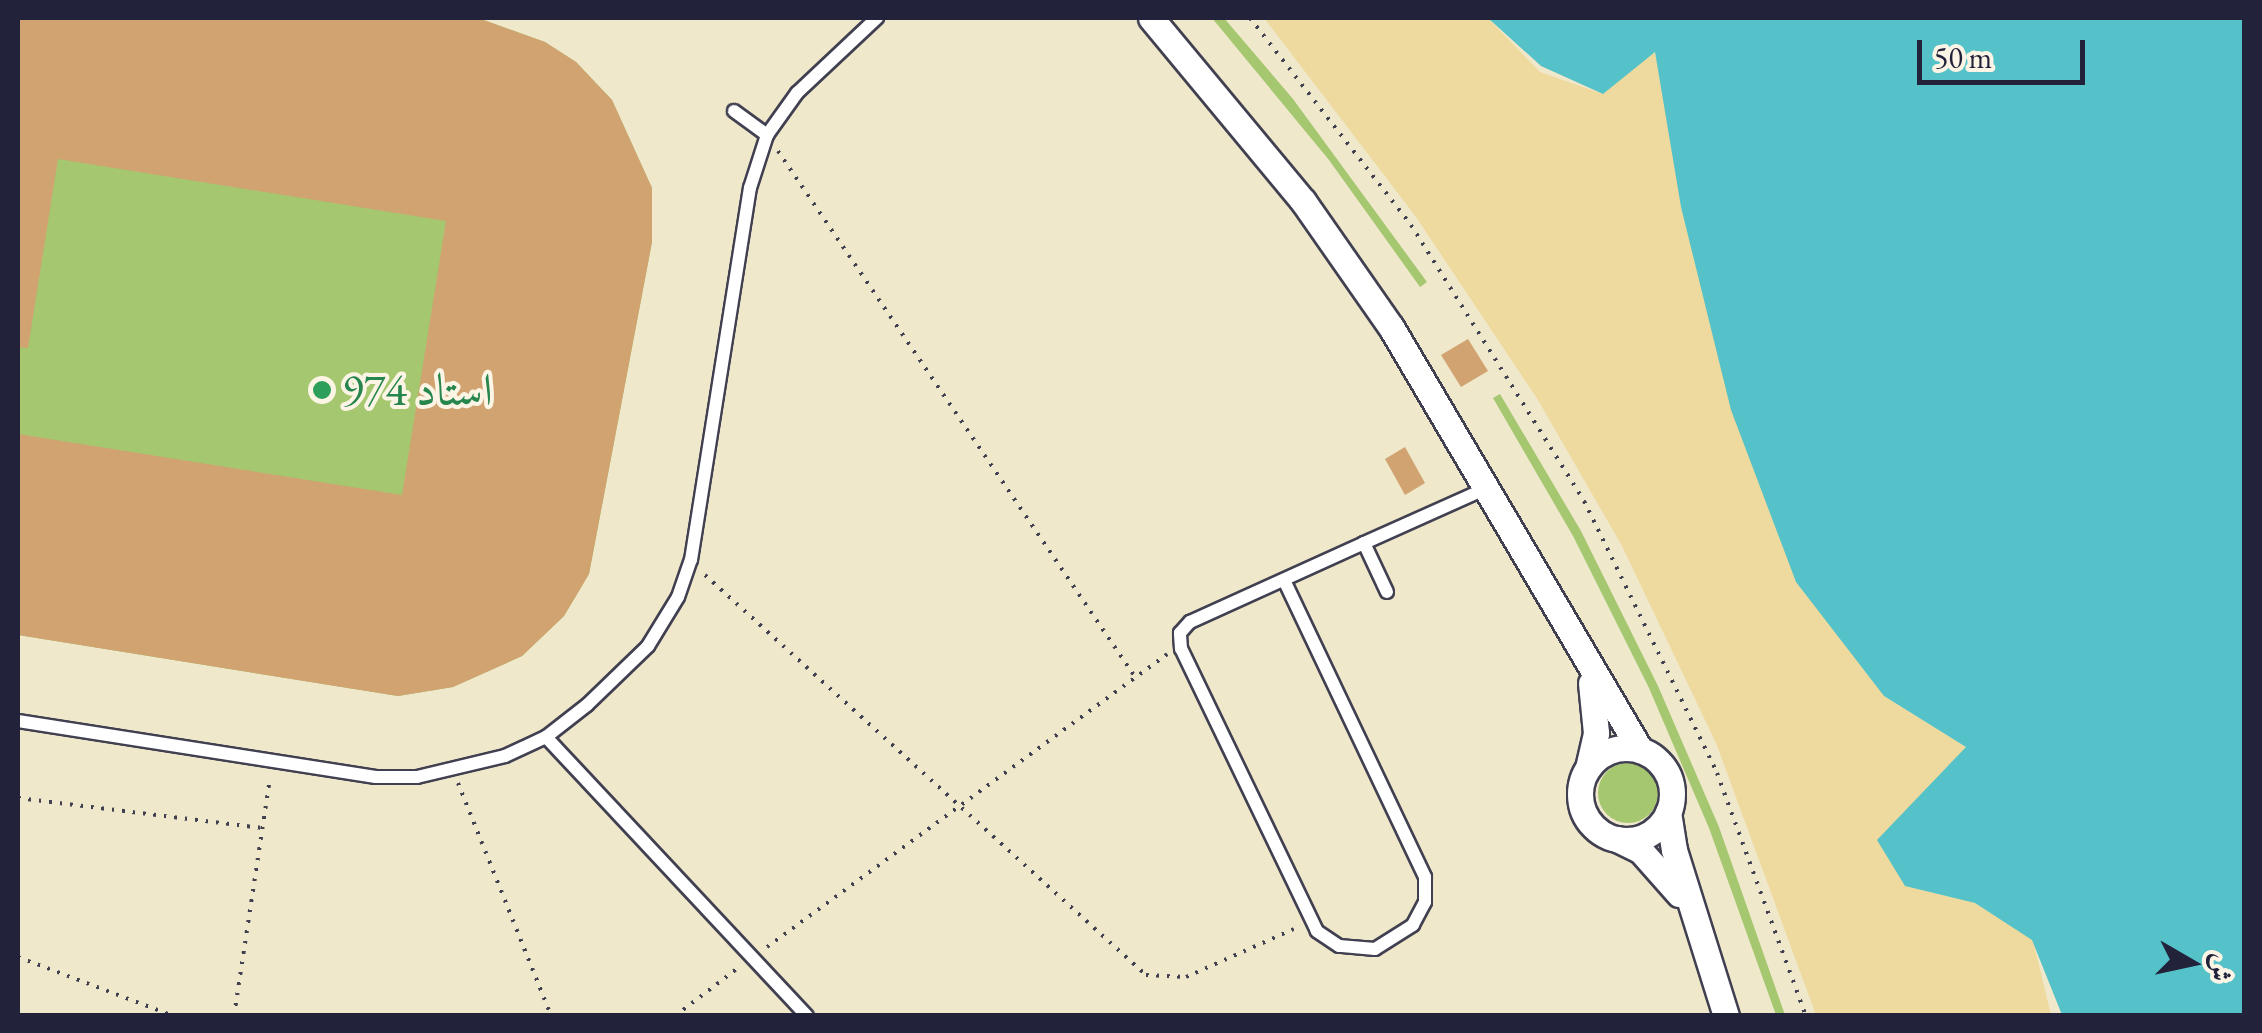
<!DOCTYPE html>
<meta charset="utf-8">
<style>
body{margin:0}
#map{position:relative;width:2262px;height:1033px;overflow:hidden;background:#f0e8cb;font-family:"EB Garamond",Amiri,serif}
div>[style]{position:absolute}
.green>*{inset:0;background:#a5c770}
.round{border-radius:50%}
.sand>*{inset:0;background:#eeda9e}
.water>*{inset:0;background:#54c2c8}
.building>*{inset:0;background:#d0a371}
.path>*{height:4px;margin-top:-2px;transform-origin:0;background:repeating-linear-gradient(90deg,#414051 0 2.5px,transparent 0 10.5px)}
.roads{filter:drop-shadow(2px 0 #414051) drop-shadow(-2px 0 #414051) drop-shadow(0 2px #414051) drop-shadow(0 -2px #414051)}
.service>*{height:12px;margin:-6px;padding:0 6px;transform-origin:6px;border-radius:6px;background:#fff}
.minor>*{height:25px;margin:-12.5px;padding:0 12.5px;transform-origin:12.5px;border-radius:12.5px;background:#fff}
.minor>.ring{margin:-12.5px;padding:0;box-sizing:content-box;background:none;border:25px solid #fff;border-radius:50%}
.dots>*{width:28px;height:28px;translate:-50% -50%;box-sizing:border-box;border:5px solid #fcf5e5;border-radius:50%}
span{translate:-50% -50%;white-space:nowrap;text-align:center;line-height:1.15;-webkit-text-stroke:8px #fcf5e5;paint-order:stroke}
.leisure-label{font-size:45px;color:#27864d}
.left{translate:0 -50%;text-align:left}
.frame{position:absolute;inset:0;border:20px solid #22223b;pointer-events:none}
.north{position:absolute;left:2142px;top:913px;width:100px;height:100px;-webkit-text-stroke:8px #fcf5e5;paint-order:stroke;rotate:99deg;font-size:28px;font-weight:700;line-height:40px;text-align:center;color:#22223b}
.north::after{content:'';display:block;margin:auto;width:35px;height:45px;background:#22223b;clip-path:polygon(50% 0,100% 100%,50% 72%,0 100%)}
.scale{position:absolute;left:1917px;top:40px;width:168px;height:45px;box-sizing:border-box;border:5px solid #22223b;border-top:0;padding-left:12px;font-size:30px;line-height:35px;white-space:nowrap;color:#22223b;-webkit-text-stroke:8px #fcf5e5;paint-order:stroke}
</style>
<div id="map">
<div class="green">
<i style="clip-path:polygon(18px 18px,478px 18px,545px 42px,576px 62px,612px 100px,652px 188px,652px 242px,589px 574px,564px 616px,522px 656px,453px 687px,398px 696px,18px 635px)"></i>
<i style="clip-path:polygon(1212px 18px,1224px 18px,1293px 99px,1427px 282px,1420px 287px,1329px 160px)"></i>
<i style="clip-path:polygon(1500px 394px,1581px 531px,1658px 686px,1719px 827px,1785px 1015px,1776px 1015px,1709px 828px,1649px 688px,1573px 536px,1493px 398px)"></i>
<i class="round" style="left:1598px;top:763px;width:60px;height:60px"></i>
</div>
<div class="sand">
<i style="clip-path:polygon(1264px 18px,1488px 18px,1540px 72px,1603px 94px,1654px 51px,1884px 696px,1966px 747px,1906px 886px,1975px 903px,2033px 940px,2051px 1015px,1816px 1015px,1716px 743px,1622px 546px,1538px 400px,1416px 217px)"></i>
</div>
<div class="water">
<i style="clip-path:polygon(1488px 18px,2244px 18px,2244px 1015px,2062px 1015px,2032px 940px,1975px 903px,1905px 886px,1877px 840px,1966px 747px,1884px 696px,1796px 582px,1731px 410px,1681px 207px,1655px 52px,1603px 94px,1541px 66px)"></i>
</div>
<div class="building">
<i style="clip-path:polygon(18px 18px,478px 18px,545px 42px,576px 62px,612px 100px,652px 188px,652px 242px,589px 574px,564px 616px,522px 656px,453px 687px,398px 696px,18px 635px,18px 434px,402px 495px,446px 221px,58px 159px,28px 348px,18px 347px)"></i>
<i style="clip-path:polygon(1468px 339px,1488px 371px,1461px 387px,1441px 355px)"></i>
<i style="clip-path:polygon(1405px 447px,1425px 483px,1405px 495px,1385px 459px)"></i>
</div>
<div class="path">
<i style="left:1250px;top:18px;width:262px;rotate:52.1deg"></i>
<i style="left:1411px;top:225px;width:326px;rotate:57.9deg"></i>
<i style="left:1584px;top:501px;width:303px;rotate:63.9deg"></i>
<i style="left:1717px;top:773px;width:259px;rotate:69.9deg"></i>
<i style="left:778px;top:151px;width:636px;rotate:55.83deg"></i>
<i style="left:705px;top:575px;width:595px;rotate:42.21deg"></i>
<i style="left:1146px;top:975px;width:40px;rotate:2.9deg"></i>
<i style="left:1186px;top:977px;width:118px;rotate:-24deg"></i>
<i style="left:458px;top:783px;width:251px;rotate:68.2deg"></i>
<i style="left:18px;top:798px;width:245px;rotate:7deg"></i>
<i style="left:767px;top:947px;width:496px;rotate:-36.2deg"></i>
<i style="left:18px;top:957px;width:166px;rotate:20.8deg"></i>
<i style="left:234px;top:1016px;width:241px;rotate:-81.4deg"></i>
<i style="left:675px;top:1016px;width:81px;rotate:-37.4deg"></i>
</div>
<div class="roads">
<div class="service">
<i style="left:734px;top:111px;width:41px;rotate:36deg"></i>
<i style="left:1364px;top:543px;width:54px;rotate:64.9deg"></i>
<i style="left:1284px;top:580px;width:329px;rotate:64.6deg"></i>
<i style="left:1425px;top:877px;width:25px;rotate:90deg"></i>
<i style="left:1425px;top:902px;width:26px;rotate:118deg"></i>
<i style="left:1413px;top:925px;width:45px;rotate:147.7deg"></i>
<i style="left:1375px;top:949px;width:36px;rotate:-175deg"></i>
<i style="left:1339px;top:946px;width:27px;rotate:-146deg"></i>
<i style="left:1317px;top:931px;width:313px;rotate:-115.7deg"></i>
<i style="left:1181px;top:649px;width:16px;rotate:-94deg"></i>
<i style="left:1180px;top:633px;width:15px;rotate:-48deg"></i>
<i style="left:1190px;top:622px;width:191px;rotate:-24.4deg"></i>
<i style="left:1364px;top:543px;width:137px;rotate:-24.1deg"></i>
<i style="left:18px;top:721px;width:362px;rotate:8.9deg"></i>
<i style="left:376px;top:777px;width:41px"></i>
<i style="left:417px;top:777px;width:90px;rotate:-13.4deg"></i>
<i style="left:505px;top:756px;width:45px;rotate:-24.9deg"></i>
<i style="left:546px;top:737px;width:52px;rotate:-38deg"></i>
<i style="left:587px;top:705px;width:85px;rotate:-44deg"></i>
<i style="left:648px;top:646px;width:57px;rotate:-58.5deg"></i>
<i style="left:678px;top:597px;width:39px;rotate:-71deg"></i>
<i style="left:691px;top:560px;width:377px;rotate:-81deg"></i>
<i style="left:750px;top:188px;width:56px;rotate:-72.2deg"></i>
<i style="left:767px;top:135px;width:52px;rotate:-54.5deg"></i>
<i style="left:797px;top:93px;width:110px;rotate:-43.2deg"></i>
<i style="left:546px;top:737px;width:382px;rotate:46.9deg"></i>
</div>
<div class="minor">
<i style="left:1151px;top:18px;width:238px;rotate:50.3deg"></i>
<i style="left:1303px;top:201px;width:154px;rotate:55.1deg"></i>
<i style="left:1391px;top:327px;width:491px;rotate:59.5deg"></i>
<i class="ring" style="left:1580px;top:748px;width:67px;height:67px"></i>
<i style="left:1588px;top:768px;width:36px;rotate:-77deg"></i>
<i style="left:1596px;top:733px;width:50px;rotate:-95.7deg"></i>
<i style="left:1668px;top:812px;width:38px;rotate:81deg"></i>
<i style="left:1674px;top:850px;width:174px;rotate:72.6deg"></i>
<i style="left:1617px;top:839px;width:25px;rotate:26deg"></i>
<i style="left:1640px;top:850px;width:59px;rotate:48.4deg"></i>
</div>
</div>
<div class="dots">
<i style="left:322px;top:390px;background:#2e9e5b"></i>
</div>
<div class="leisure-label">
<span class="left" style="left:342px;top:390px">استاد 974</span>
</div>
<div class="frame"></div>
<div class="north">ش</div>
<div class="scale">50 m</div>
</div>
